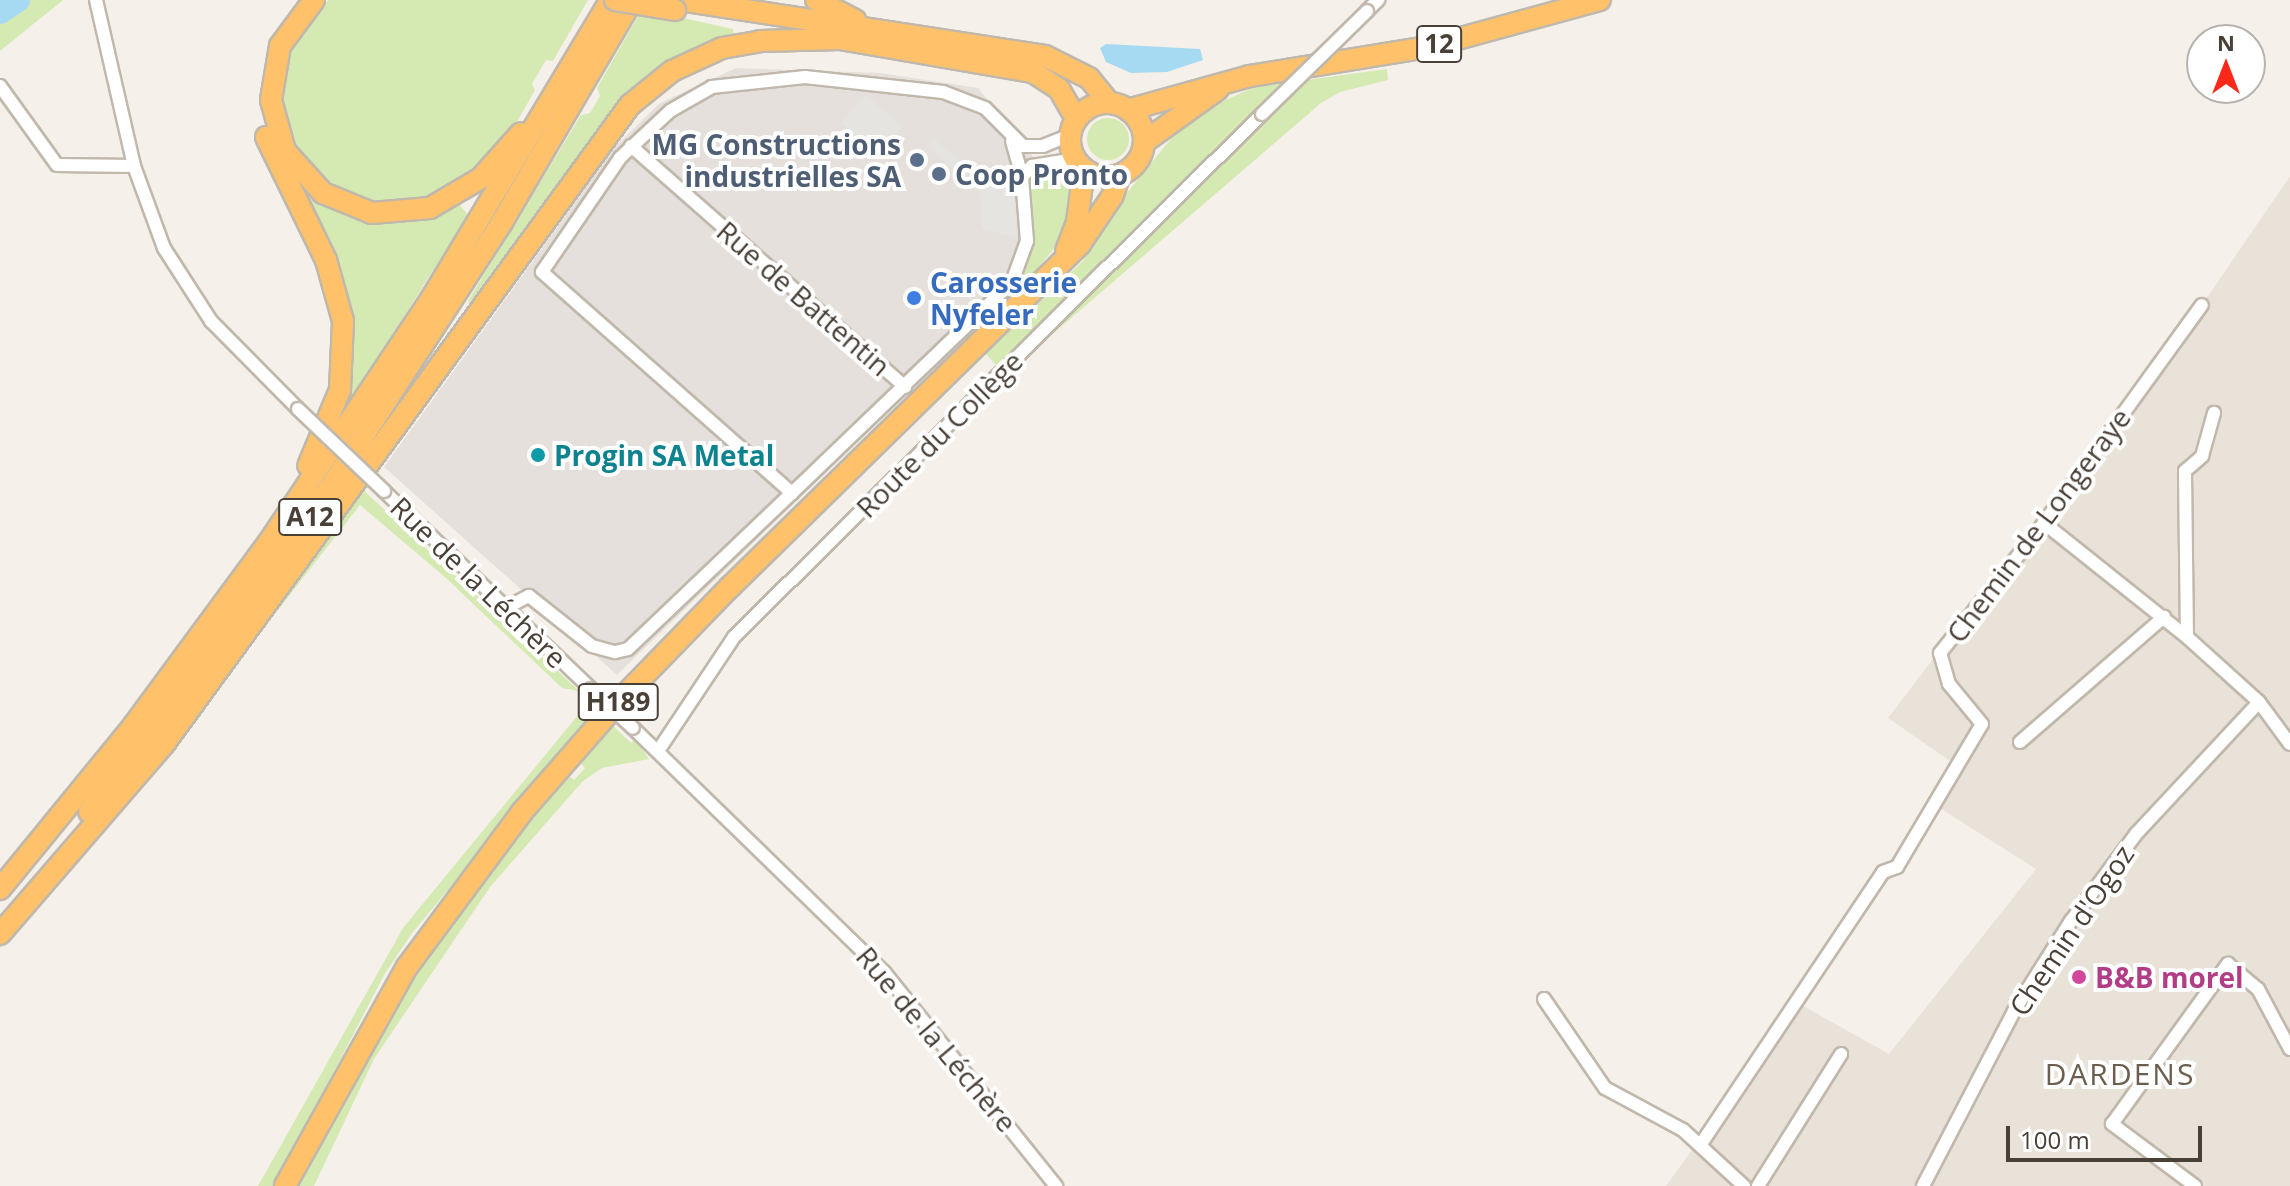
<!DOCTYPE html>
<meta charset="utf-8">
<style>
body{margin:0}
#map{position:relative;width:2290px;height:1186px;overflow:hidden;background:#f5f1ea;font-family:"Open Sans",sans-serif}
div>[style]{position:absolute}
.residential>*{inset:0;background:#e9e2d8}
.industrial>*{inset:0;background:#e5e0db}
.green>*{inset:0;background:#d5e9b2}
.round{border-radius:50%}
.parking>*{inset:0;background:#e6e4e1}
.water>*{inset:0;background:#a6d9f2}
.river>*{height:24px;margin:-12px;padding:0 12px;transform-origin:12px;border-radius:12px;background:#a6d9f2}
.roads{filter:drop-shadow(2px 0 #c1b8ac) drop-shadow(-2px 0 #c1b8ac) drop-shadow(0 2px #c1b8ac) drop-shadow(0 -2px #c1b8ac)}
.minor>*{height:12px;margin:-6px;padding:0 6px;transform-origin:6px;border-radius:6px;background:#fff}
.highway>*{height:20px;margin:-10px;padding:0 10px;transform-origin:10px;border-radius:10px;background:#ffc26b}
.highway>.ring{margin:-10px;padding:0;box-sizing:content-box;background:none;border:20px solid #ffc26b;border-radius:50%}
.bridges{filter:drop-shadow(2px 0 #c1b8ac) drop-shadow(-2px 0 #c1b8ac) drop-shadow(0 2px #c1b8ac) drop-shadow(0 -2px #c1b8ac)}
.minor-bridge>*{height:12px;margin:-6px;padding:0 6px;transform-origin:6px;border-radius:6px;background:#fff}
.highway-bridge>*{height:20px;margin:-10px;padding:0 10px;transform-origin:10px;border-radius:10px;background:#ffc26b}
.dots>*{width:22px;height:22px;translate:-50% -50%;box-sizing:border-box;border:4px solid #fff;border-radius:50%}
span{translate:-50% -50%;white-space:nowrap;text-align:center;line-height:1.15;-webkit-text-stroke:8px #fff;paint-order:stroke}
.shield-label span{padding:2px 6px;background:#fff;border:2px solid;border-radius:6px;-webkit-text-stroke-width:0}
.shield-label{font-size:26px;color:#494138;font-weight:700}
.service-label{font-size:28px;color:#4e5e75;font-weight:700}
.right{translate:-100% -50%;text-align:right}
.left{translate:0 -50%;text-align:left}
.shop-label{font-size:28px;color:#366cbe;font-weight:700}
.street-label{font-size:28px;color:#494138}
.culture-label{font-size:28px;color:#0d838f;font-weight:700}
.hotel-label{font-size:28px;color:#b23c85;font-weight:700}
.neighbourhood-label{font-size:30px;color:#6c5e4f;letter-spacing:2px}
.north{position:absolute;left:2186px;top:24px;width:80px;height:80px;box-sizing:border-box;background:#fff;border:2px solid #b6b3af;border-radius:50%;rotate:0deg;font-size:22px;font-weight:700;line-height:32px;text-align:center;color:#494138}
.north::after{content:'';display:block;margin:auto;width:28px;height:36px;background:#fc291a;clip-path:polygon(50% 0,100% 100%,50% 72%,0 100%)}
.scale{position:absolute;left:2006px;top:1126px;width:196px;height:36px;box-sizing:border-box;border:4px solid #494138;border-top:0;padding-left:10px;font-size:24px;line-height:28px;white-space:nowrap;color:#494138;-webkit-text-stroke:6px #fff;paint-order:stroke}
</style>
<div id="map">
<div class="residential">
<i style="clip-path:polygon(2290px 176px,2290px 1186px,1666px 1186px,1798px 1003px,1889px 1054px,2036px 869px,1935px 805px,1956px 765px,1888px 718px,2202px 305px)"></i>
</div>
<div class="industrial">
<i style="clip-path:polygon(736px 68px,881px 73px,978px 88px,1054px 183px,1039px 265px,617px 675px,384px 467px,616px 146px,660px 103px)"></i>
</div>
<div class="green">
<i style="clip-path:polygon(0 0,63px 0,0 51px)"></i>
<i style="clip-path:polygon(329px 0,588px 0,553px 61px,546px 60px,532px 84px,535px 90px,514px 127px,469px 177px,440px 196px,385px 206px,335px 191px,298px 157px,279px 104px,287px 52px,314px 11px)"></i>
<i style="clip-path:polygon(642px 9px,733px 29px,734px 39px,659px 71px,474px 306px,468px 301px,581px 115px,590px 113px,600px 96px,597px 88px)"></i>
<i style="clip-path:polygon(1387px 69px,1388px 80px,1340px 92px,1321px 103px,1041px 344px,1289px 98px,1268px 98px,1007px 360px,997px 366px,985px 353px,1082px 262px,1122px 199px,1174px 135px,1203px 110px,1255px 87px)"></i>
<i class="round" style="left:1087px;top:118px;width:42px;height:42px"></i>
<i style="clip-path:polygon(283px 157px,324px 201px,434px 213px,459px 204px,468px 215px,338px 421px,350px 341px)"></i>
<i style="clip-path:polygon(1042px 170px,1060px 171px,1068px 177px,1072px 207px,1063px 238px,1020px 289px,1016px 285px,1033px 236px,1028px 186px)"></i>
<i style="clip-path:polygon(359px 486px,579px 691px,562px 688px,446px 578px,360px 505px,174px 743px,0 948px,0 938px)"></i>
<i style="clip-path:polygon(588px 703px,598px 711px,412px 933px,384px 975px,275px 1186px,258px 1186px,403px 928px)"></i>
<i style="clip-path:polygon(612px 725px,631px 743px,635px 739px,649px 759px,602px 768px,583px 781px,490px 887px,374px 1059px,314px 1186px,297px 1186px,415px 975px,514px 838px,568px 775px,574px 780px,585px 768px,579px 762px)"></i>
</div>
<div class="parking">
<i style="clip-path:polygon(866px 95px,902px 127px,878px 155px,841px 123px)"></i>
<i style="clip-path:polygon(934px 139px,988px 186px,1013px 180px,1017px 238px,982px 229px,980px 192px,928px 147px)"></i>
</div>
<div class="water">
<i style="clip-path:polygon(1106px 44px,1200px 49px,1203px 60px,1167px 72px,1131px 73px,1106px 62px,1100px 48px)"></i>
</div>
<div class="river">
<i style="left:0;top:12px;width:22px;rotate:-34deg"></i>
</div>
<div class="roads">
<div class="minor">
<i style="left:96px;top:0;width:170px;rotate:77.1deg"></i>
<i style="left:134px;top:166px;width:87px;rotate:69.9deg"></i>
<i style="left:164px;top:248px;width:87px;rotate:57.2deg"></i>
<i style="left:211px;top:321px;width:124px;rotate:45.3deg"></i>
<i style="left:1367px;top:11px;width:16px;rotate:-45deg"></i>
<i style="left:0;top:86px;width:97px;rotate:54.2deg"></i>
<i style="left:57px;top:165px;width:77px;rotate:0.7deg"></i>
<i style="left:1070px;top:135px;width:29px;rotate:158deg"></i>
<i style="left:1043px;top:146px;width:20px;rotate:180deg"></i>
<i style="left:1023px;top:146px;width:54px;rotate:-135deg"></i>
<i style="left:985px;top:108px;width:45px;rotate:-159.1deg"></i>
<i style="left:943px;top:92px;width:139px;rotate:-173.8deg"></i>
<i style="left:805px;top:77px;width:94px;rotate:173.9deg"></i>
<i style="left:712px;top:87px;width:48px;rotate:150.3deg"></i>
<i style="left:670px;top:111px;width:69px;rotate:136.8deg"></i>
<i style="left:620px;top:158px;width:138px;rotate:124.4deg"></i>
<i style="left:542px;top:272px;width:334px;rotate:41.5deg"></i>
<i style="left:792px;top:493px;width:305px;rotate:-43.8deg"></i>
<i style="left:1012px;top:282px;width:44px;rotate:-69.9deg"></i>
<i style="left:1027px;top:241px;width:64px;rotate:-94.5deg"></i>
<i style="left:1022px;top:177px;width:15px;rotate:-48deg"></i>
<i style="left:1032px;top:166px;width:44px;rotate:-9.2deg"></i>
<i style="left:1012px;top:141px;width:37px;rotate:74deg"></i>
<i style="left:631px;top:146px;width:365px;rotate:41.3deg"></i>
<i style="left:384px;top:491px;width:286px;rotate:43.7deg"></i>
<i style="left:2044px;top:523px;width:183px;rotate:38.6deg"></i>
<i style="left:2187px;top:637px;width:97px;rotate:42.1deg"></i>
<i style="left:2259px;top:702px;width:52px;rotate:53.6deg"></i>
<i style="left:506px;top:608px;width:26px;rotate:-28deg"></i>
<i style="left:529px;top:596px;width:80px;rotate:38.4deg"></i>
<i style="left:592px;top:646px;width:24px;rotate:15deg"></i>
<i style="left:615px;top:652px;width:13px;rotate:-13deg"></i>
<i style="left:628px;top:649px;width:226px;rotate:-43.6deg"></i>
<i style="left:2187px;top:637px;width:166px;rotate:-90.7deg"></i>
<i style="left:2185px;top:471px;width:23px;rotate:-41deg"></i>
<i style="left:2202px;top:456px;width:45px;rotate:-74.4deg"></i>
<i style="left:633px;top:728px;width:350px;rotate:44.2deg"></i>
<i style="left:884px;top:972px;width:275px;rotate:51.2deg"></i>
<i style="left:2020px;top:742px;width:191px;rotate:-41deg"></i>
<i style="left:658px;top:751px;width:137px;rotate:-56.3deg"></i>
<i style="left:734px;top:637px;width:743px;rotate:-44.73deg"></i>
<i style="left:1544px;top:999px;width:108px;rotate:55.6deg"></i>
<i style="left:1605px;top:1088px;width:89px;rotate:28.3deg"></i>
<i style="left:1683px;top:1130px;width:83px;rotate:42.6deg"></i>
<i style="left:1701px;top:1144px;width:327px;rotate:-56.2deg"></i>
<i style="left:1883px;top:872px;width:15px;rotate:-20deg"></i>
<i style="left:1897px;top:867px;width:166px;rotate:-59.3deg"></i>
<i style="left:1982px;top:724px;width:52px;rotate:-129.5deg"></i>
<i style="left:1949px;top:684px;width:32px;rotate:-106deg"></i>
<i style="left:1940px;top:653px;width:166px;rotate:-51.3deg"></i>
<i style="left:2044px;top:523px;width:269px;rotate:-54.1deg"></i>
<i style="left:1758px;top:1186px;width:156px;rotate:-57.8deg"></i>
<i style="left:1923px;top:1186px;width:197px;rotate:-62.5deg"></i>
<i style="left:2014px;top:1011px;width:107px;rotate:-57.7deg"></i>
<i style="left:2071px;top:921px;width:109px;rotate:-53.2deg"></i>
<i style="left:2136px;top:834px;width:180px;rotate:-47deg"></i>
<i style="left:2195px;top:1186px;width:104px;rotate:-143.2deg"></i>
<i style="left:2112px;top:1124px;width:198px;rotate:-54.1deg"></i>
<i style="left:2228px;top:964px;width:39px;rotate:40deg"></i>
<i style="left:2258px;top:989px;width:68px;rotate:61.9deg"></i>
</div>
<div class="highway">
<i style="left:314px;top:0;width:57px;rotate:126.5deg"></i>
<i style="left:280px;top:46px;width:55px;rotate:99.5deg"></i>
<i style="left:271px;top:100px;width:53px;rotate:74.6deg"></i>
<i style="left:285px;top:151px;width:57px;rotate:47.9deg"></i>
<i style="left:323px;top:193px;width:53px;rotate:22.2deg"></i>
<i style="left:372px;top:213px;width:58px;rotate:-4.9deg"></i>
<i style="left:430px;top:208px;width:59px;rotate:-30.5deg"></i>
<i style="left:481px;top:178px;width:60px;rotate:-48.4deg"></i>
<i style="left:680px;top:0;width:369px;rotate:8.7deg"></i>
<i style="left:1045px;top:56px;width:49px;rotate:26.6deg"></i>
<i style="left:1089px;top:78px;width:32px;rotate:51deg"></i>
<i style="left:816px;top:0;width:44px;rotate:27.1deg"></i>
<i style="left:828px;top:37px;width:208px;rotate:9.7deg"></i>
<i style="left:1033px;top:72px;width:31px;rotate:33deg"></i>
<i style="left:1059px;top:89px;width:34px;rotate:60deg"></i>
<i class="ring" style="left:1070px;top:103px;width:54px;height:54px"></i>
<i style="left:1128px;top:110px;width:127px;rotate:-15.6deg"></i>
<i style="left:1250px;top:76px;width:180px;rotate:-9.3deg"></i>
<i style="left:1428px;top:47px;width:178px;rotate:-15.3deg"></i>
<i style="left:266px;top:137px;width:137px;rotate:64deg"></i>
<i style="left:326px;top:260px;width:63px;rotate:74.4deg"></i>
<i style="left:343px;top:321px;width:69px;rotate:92.5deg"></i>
<i style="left:340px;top:390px;width:82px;rotate:112.8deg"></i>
<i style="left:1144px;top:142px;width:91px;rotate:-35.6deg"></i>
<i style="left:1066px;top:251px;width:31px;rotate:-69deg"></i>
<i style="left:1077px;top:222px;width:53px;rotate:-82.5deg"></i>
<i style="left:89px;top:812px;width:404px;rotate:-53.4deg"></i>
<i style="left:330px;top:488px;width:317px;rotate:-57.1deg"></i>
<i style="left:502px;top:222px;width:257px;rotate:-59.6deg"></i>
<i style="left:0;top:889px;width:212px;rotate:-50.7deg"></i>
<i style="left:134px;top:725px;width:227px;rotate:-53.6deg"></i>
<i style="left:269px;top:542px;width:292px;rotate:-56.3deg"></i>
<i style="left:431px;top:299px;width:349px;rotate:-59deg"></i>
<i style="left:0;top:934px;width:251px;rotate:-49.2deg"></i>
<i style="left:164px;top:744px;width:791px;rotate:-53.9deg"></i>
<i style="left:630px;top:105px;width:54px;rotate:-39deg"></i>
<i style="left:672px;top:71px;width:55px;rotate:-24.7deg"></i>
<i style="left:722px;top:48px;width:39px;rotate:-10deg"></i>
<i style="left:760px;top:41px;width:80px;rotate:-1.4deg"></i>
<i style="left:285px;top:1186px;width:251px;rotate:-60.9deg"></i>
<i style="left:407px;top:967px;width:193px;rotate:-53.4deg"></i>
<i style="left:522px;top:812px;width:149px;rotate:-48.8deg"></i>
<i style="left:620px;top:700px;width:159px;rotate:-45.8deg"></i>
<i style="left:731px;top:586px;width:489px;rotate:-44.4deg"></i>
<i style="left:1080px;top:244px;width:59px;rotate:-56deg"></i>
<i style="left:1113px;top:195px;width:20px;rotate:-72deg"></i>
</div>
</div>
<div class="bridges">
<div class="minor-bridge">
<i style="left:1262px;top:114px;width:147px;rotate:-44.4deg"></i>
<i style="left:298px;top:409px;width:119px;rotate:43.6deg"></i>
<i style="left:591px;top:689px;width:57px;rotate:42.9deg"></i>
</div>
<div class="highway-bridge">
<i style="left:615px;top:0;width:61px;rotate:9.5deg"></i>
</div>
</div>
<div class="dots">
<i style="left:917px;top:160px;background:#5c6f8a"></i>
<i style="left:939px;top:174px;background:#5c6f8a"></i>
<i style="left:914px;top:298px;background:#3f7fe0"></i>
<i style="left:538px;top:455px;background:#0f9aa8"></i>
<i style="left:2079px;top:977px;background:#d1479c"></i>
</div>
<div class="shield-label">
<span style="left:1439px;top:44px">12</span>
<span style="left:310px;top:517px">A12</span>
<span style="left:618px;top:702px">H189</span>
</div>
<div class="service-label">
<span class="right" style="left:901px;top:160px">MG Constructions<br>industrielles SA</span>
<span class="left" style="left:955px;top:174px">Coop Pronto</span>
</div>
<div class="shop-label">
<span class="left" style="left:930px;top:298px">Carosserie<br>Nyfeler</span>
</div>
<div class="street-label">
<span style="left:804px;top:298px;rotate:41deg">Rue de Battentin</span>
<span style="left:939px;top:434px;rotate:-45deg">Route du Collège</span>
<span style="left:2038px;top:525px;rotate:-53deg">Chemin de Longeraye</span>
<span style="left:479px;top:582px;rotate:44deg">Rue de la Léchère</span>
<span style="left:2071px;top:930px;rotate:-56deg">Chemin d'Ogoz</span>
<span style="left:937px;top:1039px;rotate:50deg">Rue de la Léchère</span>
</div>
<div class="culture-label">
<span class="left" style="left:554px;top:455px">Progin SA Metal</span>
</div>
<div class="hotel-label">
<span class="left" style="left:2095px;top:977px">B&amp;B morel</span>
</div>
<div class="neighbourhood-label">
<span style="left:2120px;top:1074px">DARDENS</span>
</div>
<div class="north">N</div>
<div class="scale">100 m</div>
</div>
